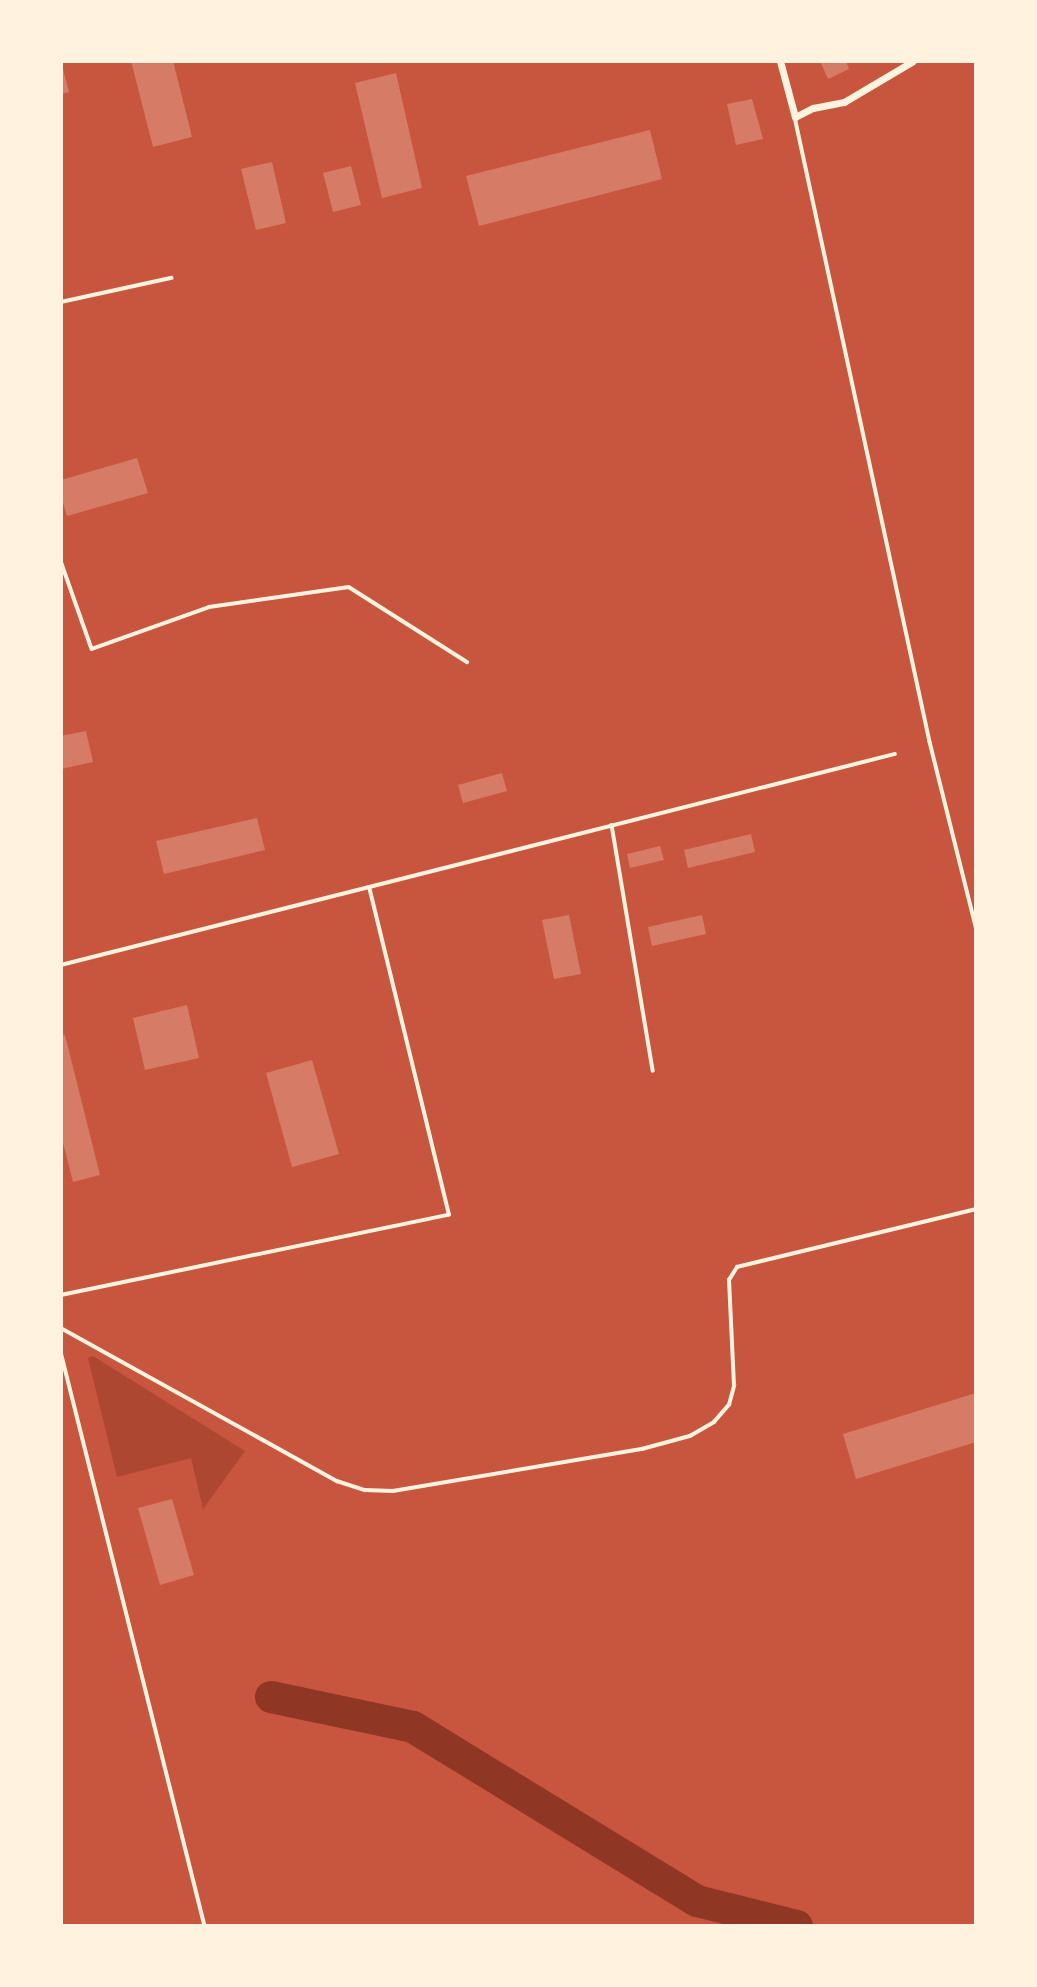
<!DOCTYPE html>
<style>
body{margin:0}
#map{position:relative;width:1037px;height:1987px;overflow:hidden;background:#c8553d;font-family:Overpass,sans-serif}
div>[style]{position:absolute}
.green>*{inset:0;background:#ae4732}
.river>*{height:32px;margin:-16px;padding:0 16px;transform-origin:16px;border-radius:16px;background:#8f3625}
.building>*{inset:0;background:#d67c66}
.service>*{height:3.5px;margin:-1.75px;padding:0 1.75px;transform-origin:1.75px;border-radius:1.75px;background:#fff3e0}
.minor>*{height:7px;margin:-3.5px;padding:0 3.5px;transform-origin:3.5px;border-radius:3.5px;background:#fff3e0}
span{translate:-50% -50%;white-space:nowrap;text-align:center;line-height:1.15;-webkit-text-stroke:7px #fff3e0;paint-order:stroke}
.frame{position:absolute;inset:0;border:63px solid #fff3e0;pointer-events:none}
</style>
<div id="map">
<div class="green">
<i style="clip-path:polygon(93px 1356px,245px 1451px,203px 1509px,191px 1458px,117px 1477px,88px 1358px)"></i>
</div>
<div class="river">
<i style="left:271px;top:1697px;width:145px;rotate:11.9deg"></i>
<i style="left:413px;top:1727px;width:333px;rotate:31.5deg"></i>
<i style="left:697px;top:1901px;width:103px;rotate:14deg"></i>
</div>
<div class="building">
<i style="clip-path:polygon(61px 61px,69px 92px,61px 94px)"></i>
<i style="clip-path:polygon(131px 61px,173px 61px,192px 137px,153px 147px)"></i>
<i style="clip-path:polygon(820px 61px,846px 61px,849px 69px,828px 79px)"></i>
<i style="clip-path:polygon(396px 73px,422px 188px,382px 198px,355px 83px)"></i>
<i style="clip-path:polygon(752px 99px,763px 139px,736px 145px,727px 104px)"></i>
<i style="clip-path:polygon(650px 130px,662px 179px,479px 226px,466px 176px)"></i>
<i style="clip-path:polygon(272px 162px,286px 223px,256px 230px,241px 169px)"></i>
<i style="clip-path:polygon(351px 166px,361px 205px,333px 212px,323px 173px)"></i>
<i style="clip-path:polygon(137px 458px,148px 493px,67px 516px,61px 496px,61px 480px)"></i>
<i style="clip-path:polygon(86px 731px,93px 762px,61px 769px,61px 736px)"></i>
<i style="clip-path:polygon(502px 773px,507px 791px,463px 803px,458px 785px)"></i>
<i style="clip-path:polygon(257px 818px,265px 850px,164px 874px,156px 841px)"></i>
<i style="clip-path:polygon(751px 834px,755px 852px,688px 868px,684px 850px)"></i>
<i style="clip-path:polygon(660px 846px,664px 860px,630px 868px,627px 854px)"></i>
<i style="clip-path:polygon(569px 915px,581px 974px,554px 979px,542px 920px)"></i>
<i style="clip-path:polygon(702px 915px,706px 934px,652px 946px,648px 927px)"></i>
<i style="clip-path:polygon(187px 1005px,199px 1058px,145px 1070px,133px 1018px)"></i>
<i style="clip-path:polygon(65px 1035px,100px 1175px,73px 1182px,61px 1135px,61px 1036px)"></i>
<i style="clip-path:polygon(312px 1060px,339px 1154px,292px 1167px,266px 1073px)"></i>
<i style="clip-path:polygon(976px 1393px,976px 1442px,856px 1479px,843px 1434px)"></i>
<i style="clip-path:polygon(172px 1499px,194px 1575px,160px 1585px,138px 1508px)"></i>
</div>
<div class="service">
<i style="left:795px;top:117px;width:639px;rotate:77.81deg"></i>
<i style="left:930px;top:742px;width:191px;rotate:76deg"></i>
<i style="left:61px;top:302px;width:113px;rotate:-12.3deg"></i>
<i style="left:61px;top:561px;width:93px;rotate:70.6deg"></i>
<i style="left:92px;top:649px;width:124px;rotate:-19.7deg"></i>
<i style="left:209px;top:607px;width:141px;rotate:-8.1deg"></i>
<i style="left:349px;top:587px;width:140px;rotate:32.4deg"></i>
<i style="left:612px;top:825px;width:249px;rotate:80.5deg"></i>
<i style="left:61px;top:965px;width:860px;rotate:-14.2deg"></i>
<i style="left:61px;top:1295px;width:396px;rotate:-11.7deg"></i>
<i style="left:449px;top:1215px;width:337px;rotate:-103.7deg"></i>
<i style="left:61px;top:1328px;width:316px;rotate:29deg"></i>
<i style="left:337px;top:1481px;width:29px;rotate:18deg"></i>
<i style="left:365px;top:1490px;width:28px;rotate:2deg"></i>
<i style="left:393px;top:1491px;width:253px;rotate:-9.6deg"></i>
<i style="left:642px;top:1449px;width:50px;rotate:-15.2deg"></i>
<i style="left:690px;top:1436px;width:28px;rotate:-30deg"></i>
<i style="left:714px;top:1422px;width:23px;rotate:-49deg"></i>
<i style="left:729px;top:1405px;width:20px;rotate:-75deg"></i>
<i style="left:734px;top:1386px;width:106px;rotate:-92.7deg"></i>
<i style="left:729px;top:1280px;width:15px;rotate:-58deg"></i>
<i style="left:737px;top:1267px;width:246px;rotate:-13.6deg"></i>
<i style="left:61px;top:1352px;width:592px;rotate:75.92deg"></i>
</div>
<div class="minor">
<i style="left:780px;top:61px;width:58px;rotate:75deg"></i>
<i style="left:795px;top:117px;width:20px;rotate:-27deg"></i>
<i style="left:813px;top:108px;width:32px;rotate:-11deg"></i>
<i style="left:844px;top:102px;width:80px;rotate:-30.7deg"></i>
</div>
<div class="frame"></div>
</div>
